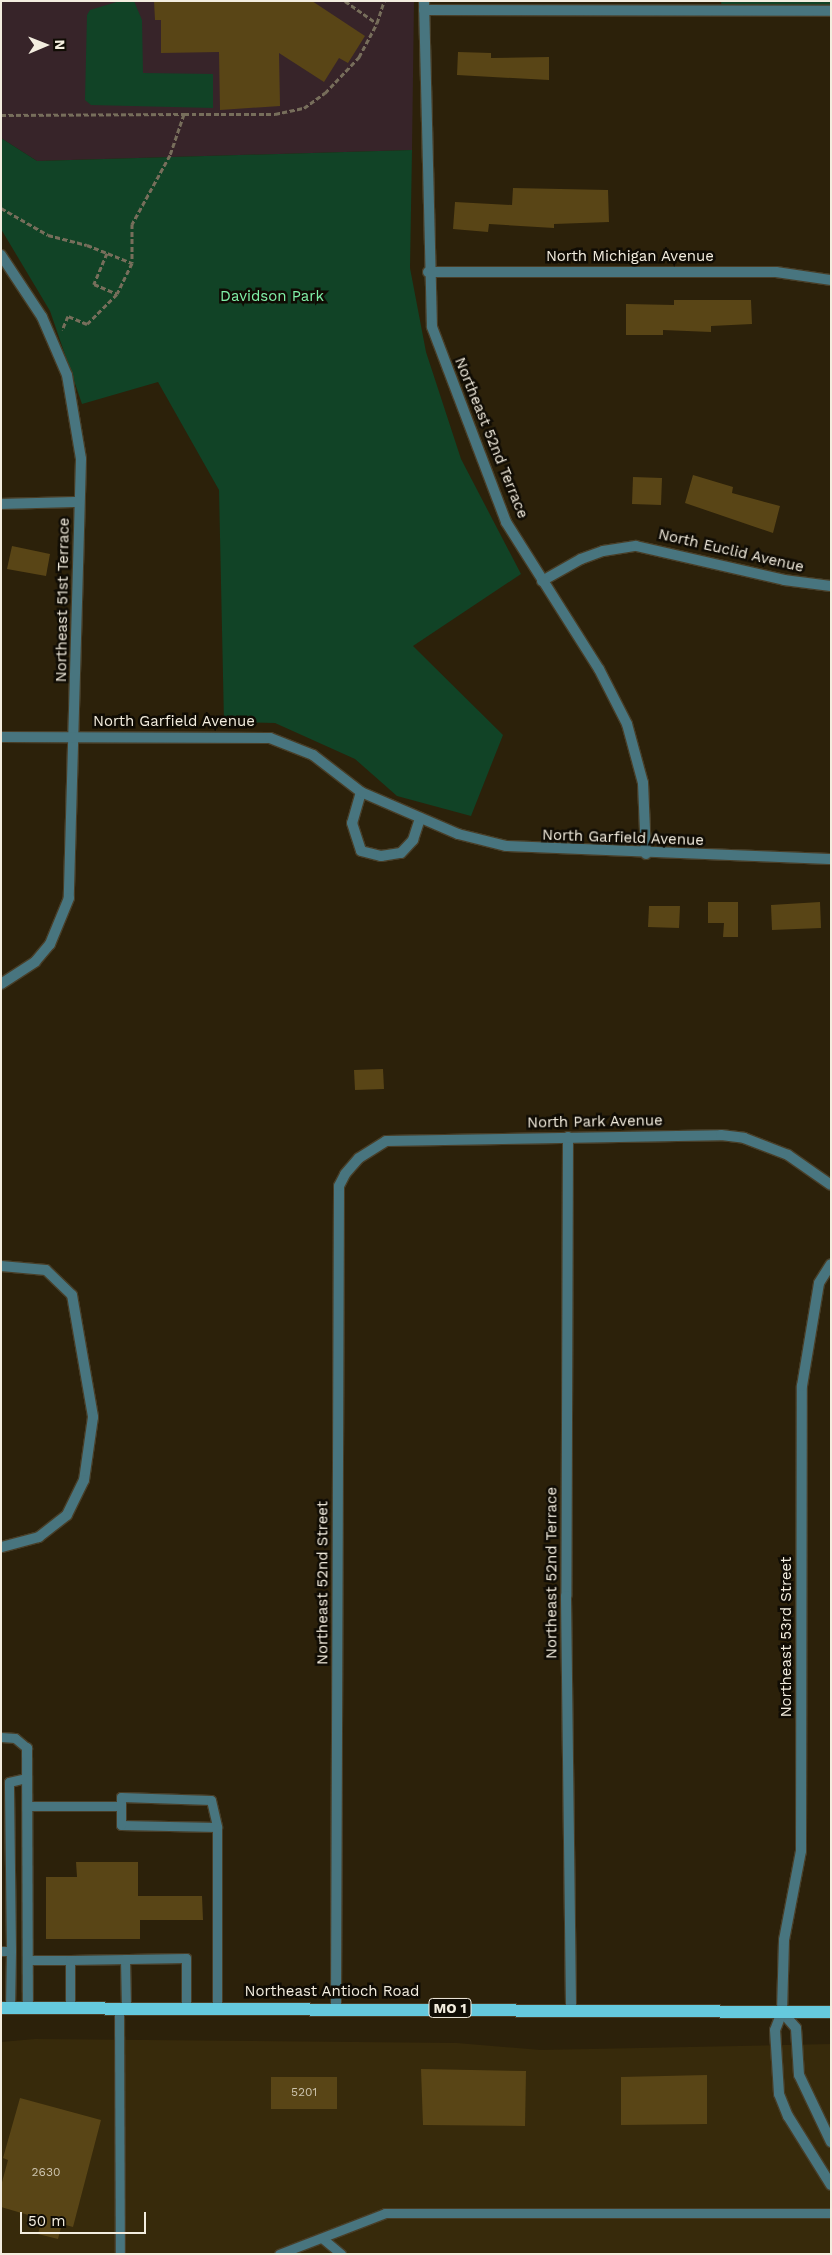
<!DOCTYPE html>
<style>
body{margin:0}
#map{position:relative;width:832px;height:2255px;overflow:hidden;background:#2c210a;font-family:"Work Sans",sans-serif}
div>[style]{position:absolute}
.built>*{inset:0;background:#372a0b}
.education>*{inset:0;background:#372429}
.green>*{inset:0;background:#114326}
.building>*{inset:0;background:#594516}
.path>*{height:3px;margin-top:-1.5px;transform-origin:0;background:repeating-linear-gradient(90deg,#776e5b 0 5px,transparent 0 7.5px)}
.roads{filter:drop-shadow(1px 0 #483e28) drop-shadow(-1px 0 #483e28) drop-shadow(0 1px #483e28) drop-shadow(0 -1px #483e28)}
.service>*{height:9px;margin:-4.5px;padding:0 4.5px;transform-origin:4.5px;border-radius:4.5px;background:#48757f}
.minor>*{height:10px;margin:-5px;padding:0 5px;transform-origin:5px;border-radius:5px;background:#48757f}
.tertiary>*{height:10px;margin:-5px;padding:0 5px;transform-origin:5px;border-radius:5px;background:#48757f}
.primary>*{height:12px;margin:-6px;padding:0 6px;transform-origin:6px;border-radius:6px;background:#65c9dd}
span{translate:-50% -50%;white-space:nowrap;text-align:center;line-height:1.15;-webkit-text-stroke:5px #100c04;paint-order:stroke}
.number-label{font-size:12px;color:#ccc3ad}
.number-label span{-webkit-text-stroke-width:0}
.shield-label span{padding:1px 4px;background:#100c04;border:1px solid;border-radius:4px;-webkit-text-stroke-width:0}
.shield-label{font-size:14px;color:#f3eddf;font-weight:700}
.street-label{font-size:15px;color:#f3eddf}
.park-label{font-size:15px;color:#80f0a8}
.frame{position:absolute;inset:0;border:2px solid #f3eddf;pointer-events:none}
.north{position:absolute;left:20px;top:20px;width:50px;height:50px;-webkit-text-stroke:4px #100c04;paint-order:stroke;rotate:89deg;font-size:14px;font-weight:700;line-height:20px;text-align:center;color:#f3eddf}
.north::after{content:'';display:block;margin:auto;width:18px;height:22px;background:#f3eddf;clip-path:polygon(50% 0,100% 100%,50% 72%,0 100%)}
.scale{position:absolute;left:20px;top:2212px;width:126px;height:22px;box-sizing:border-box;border:2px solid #f3eddf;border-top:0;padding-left:6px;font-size:15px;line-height:18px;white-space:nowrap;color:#f3eddf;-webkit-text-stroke:4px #100c04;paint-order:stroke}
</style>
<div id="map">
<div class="built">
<i style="clip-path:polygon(35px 2039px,457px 2043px,541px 2050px,831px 2044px,831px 2254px,1px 2254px,1px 2042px)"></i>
</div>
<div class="education">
<i style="clip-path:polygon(1px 1px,414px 1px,412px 150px,37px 161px,1px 138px)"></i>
</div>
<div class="green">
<i style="clip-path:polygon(120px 1px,134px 1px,142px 20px,143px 73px,213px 74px,213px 108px,91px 105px,85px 100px,87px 15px,90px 10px)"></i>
<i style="clip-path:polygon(721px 1px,831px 1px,831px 13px,722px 11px)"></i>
<i style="clip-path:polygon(1px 138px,37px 161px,412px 150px,410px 268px,426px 352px,461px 459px,521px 574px,413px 646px,503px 735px,471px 816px,397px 796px,355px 759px,275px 723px,224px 722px,219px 490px,158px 382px,82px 404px,50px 311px,1px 229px)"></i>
</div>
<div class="building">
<i style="clip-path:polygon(154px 1px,312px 1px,365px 36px,348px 63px,339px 58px,324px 82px,279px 53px,280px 106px,220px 110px,219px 52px,161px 53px,161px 20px,155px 20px)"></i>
<i style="clip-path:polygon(458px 52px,491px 53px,491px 58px,549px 57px,549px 80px,457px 75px)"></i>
<i style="clip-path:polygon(513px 188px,608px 190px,609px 222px,554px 224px,554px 228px,489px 224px,488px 232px,453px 229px,455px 202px,512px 205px)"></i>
<i style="clip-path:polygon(674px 300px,751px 300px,752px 324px,711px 326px,711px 332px,663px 330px,663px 335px,626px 335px,626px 304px,674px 305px)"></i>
<i style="clip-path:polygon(693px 475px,733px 487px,732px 493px,780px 506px,773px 533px,685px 503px)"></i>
<i style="clip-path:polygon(633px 477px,662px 478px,661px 505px,632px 504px)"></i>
<i style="clip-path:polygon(12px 546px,50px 554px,46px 576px,7px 569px)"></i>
<i style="clip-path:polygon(708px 902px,738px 902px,738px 937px,723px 937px,724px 923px,708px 923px)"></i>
<i style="clip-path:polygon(820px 902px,821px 928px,772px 930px,771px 905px)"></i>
<i style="clip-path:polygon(649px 906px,680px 906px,679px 928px,648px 927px)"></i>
<i style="clip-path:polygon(383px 1069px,384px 1089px,355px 1090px,354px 1070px)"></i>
<i style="clip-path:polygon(76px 1862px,138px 1862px,138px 1896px,202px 1896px,203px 1920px,140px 1920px,140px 1939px,46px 1939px,46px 1877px,77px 1877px)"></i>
<i style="clip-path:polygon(421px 2069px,526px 2071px,525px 2126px,423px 2125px)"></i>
<i style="clip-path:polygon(707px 2075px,707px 2124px,621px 2125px,621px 2077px)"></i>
<i style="clip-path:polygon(271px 2077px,337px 2077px,337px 2109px,271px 2109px)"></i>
<i style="clip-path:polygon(20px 2098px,101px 2120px,73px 2227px,62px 2224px,58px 2239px,38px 2234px,42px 2219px,1px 2207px,1px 2186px,8px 2160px,3px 2158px)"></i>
</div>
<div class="path">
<i style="left:345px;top:1px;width:39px;rotate:35deg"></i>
<i style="left:377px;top:23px;width:23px;rotate:-72deg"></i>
<i style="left:184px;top:114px;width:91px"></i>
<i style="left:275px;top:114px;width:30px;rotate:-12deg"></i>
<i style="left:304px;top:108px;width:26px;rotate:-36deg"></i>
<i style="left:325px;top:93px;width:50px;rotate:-46.6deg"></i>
<i style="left:359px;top:57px;width:38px;rotate:-62deg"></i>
<i style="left:1px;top:115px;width:183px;rotate:-0.3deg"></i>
<i style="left:184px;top:114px;width:43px;rotate:108.9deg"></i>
<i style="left:170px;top:155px;width:79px;rotate:118.8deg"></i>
<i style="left:132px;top:224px;width:39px;rotate:90deg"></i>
<i style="left:1px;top:208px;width:54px;rotate:29.9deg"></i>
<i style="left:48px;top:235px;width:40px;rotate:14.4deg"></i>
<i style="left:87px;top:245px;width:48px;rotate:21.8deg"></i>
<i style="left:132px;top:263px;width:34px;rotate:116deg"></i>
<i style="left:117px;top:294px;width:42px;rotate:135deg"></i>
<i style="left:87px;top:324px;width:21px;rotate:-157deg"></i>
<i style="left:68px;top:316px;width:15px;rotate:113deg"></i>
<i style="left:107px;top:253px;width:34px;rotate:113deg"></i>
<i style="left:94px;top:284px;width:25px;rotate:23deg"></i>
</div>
<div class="roads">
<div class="service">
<i style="left:1px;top:1737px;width:14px;rotate:4deg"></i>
<i style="left:15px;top:1738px;width:16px;rotate:40deg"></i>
<i style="left:27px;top:1806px;width:94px"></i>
<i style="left:217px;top:1827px;width:96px;rotate:-178.8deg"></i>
<i style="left:121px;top:1825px;width:28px;rotate:-90deg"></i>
<i style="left:121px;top:1797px;width:90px;rotate:1.9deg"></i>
<i style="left:211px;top:1800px;width:28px;rotate:77deg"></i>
<i style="left:217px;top:1827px;width:181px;rotate:90deg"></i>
<i style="left:1px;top:1951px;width:10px"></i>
<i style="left:11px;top:1951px;width:57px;rotate:91deg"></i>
<i style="left:11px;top:1951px;width:169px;rotate:-90.7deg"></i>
<i style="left:9px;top:1782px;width:18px;rotate:-13deg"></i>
<i style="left:125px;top:1959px;width:49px;rotate:88.8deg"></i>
<i style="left:28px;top:1960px;width:42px"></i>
<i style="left:70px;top:2008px;width:48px;rotate:-90deg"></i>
<i style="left:70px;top:1960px;width:116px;rotate:-1deg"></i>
<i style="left:186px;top:1958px;width:50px;rotate:90deg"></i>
<i style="left:119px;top:2008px;width:246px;rotate:89.8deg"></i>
<i style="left:322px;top:2238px;width:25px;rotate:40deg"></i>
<i style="left:279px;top:2254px;width:114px;rotate:-21.1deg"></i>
<i style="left:385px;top:2213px;width:446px"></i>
</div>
<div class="minor">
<i style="left:424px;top:10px;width:407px;rotate:0.1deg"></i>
<i style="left:1px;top:255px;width:74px;rotate:56.5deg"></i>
<i style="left:42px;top:317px;width:63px;rotate:66.7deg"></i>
<i style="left:67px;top:375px;width:85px;rotate:80.5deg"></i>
<i style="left:81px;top:459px;width:439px;rotate:91.6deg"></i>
<i style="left:69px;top:898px;width:50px;rotate:112.4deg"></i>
<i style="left:50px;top:944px;width:23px;rotate:130deg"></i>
<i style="left:35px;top:962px;width:40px;rotate:147.1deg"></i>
<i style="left:428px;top:272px;width:348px"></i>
<i style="left:776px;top:272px;width:56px;rotate:8.3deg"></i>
<i style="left:1px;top:504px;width:78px;rotate:-1.5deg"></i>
<i style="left:542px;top:581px;width:45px;rotate:-29.4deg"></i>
<i style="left:581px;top:559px;width:23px;rotate:-20deg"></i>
<i style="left:603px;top:551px;width:33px;rotate:-9deg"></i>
<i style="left:636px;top:546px;width:152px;rotate:12.9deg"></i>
<i style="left:784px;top:580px;width:47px;rotate:7.3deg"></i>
<i style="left:361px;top:792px;width:32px;rotate:106deg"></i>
<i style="left:352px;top:823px;width:29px;rotate:72deg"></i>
<i style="left:361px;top:851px;width:21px;rotate:14deg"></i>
<i style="left:381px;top:856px;width:20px;rotate:-9deg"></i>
<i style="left:401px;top:853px;width:18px;rotate:-47deg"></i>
<i style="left:413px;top:840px;width:23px;rotate:-72deg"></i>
<i style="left:568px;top:1137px;width:459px;rotate:90.2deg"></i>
<i style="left:566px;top:1596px;width:413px;rotate:89.3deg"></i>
<i style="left:1px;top:1266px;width:45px;rotate:5.1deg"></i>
<i style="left:46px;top:1270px;width:36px;rotate:44deg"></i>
<i style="left:72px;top:1295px;width:124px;rotate:80.2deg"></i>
<i style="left:93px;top:1417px;width:64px;rotate:98.1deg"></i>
<i style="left:84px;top:1480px;width:39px;rotate:116deg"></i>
<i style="left:67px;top:1515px;width:36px;rotate:142deg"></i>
<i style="left:39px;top:1537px;width:39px;rotate:165deg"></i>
<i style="left:27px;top:1748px;width:260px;rotate:89.8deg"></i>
<i style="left:336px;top:2007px;width:821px;rotate:-89.79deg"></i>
<i style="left:339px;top:1186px;width:13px;rotate:-63deg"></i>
<i style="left:345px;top:1174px;width:21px;rotate:-49deg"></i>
<i style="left:359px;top:1158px;width:32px;rotate:-32deg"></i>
<i style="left:386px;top:1141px;width:335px;rotate:-1deg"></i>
<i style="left:721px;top:1135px;width:23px;rotate:7deg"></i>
<i style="left:744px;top:1138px;width:47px;rotate:21.1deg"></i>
<i style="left:788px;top:1155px;width:52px;rotate:34.9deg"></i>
<i style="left:831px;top:2142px;width:74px;rotate:-115.5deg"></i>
<i style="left:799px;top:2075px;width:47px;rotate:-93.7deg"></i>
<i style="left:796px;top:2028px;width:21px;rotate:-131deg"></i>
<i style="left:782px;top:2012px;width:19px;rotate:111deg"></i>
<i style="left:775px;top:2030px;width:64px;rotate:86.4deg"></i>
<i style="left:779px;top:2094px;width:24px;rotate:68deg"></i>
<i style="left:788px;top:2116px;width:81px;rotate:58.1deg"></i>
</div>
<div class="tertiary">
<i style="left:424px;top:1px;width:326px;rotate:88.6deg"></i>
<i style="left:432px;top:327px;width:209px;rotate:69.2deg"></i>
<i style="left:506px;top:522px;width:174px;rotate:57.7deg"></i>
<i style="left:599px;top:669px;width:62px;rotate:63deg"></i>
<i style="left:627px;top:724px;width:61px;rotate:74.8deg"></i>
<i style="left:643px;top:783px;width:71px;rotate:87.6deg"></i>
<i style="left:1px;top:737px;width:269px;rotate:0.2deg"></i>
<i style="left:270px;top:738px;width:46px;rotate:21.6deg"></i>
<i style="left:313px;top:755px;width:61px;rotate:37.6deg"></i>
<i style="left:361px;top:792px;width:106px;rotate:23.4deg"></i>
<i style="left:458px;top:834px;width:49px;rotate:14deg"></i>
<i style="left:506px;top:846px;width:325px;rotate:2.3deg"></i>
<i style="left:782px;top:2012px;width:72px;rotate:-88.4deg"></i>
<i style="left:784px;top:1940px;width:91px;rotate:-79.2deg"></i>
<i style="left:801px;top:1851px;width:465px;rotate:-89.9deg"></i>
<i style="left:802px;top:1386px;width:104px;rotate:-80.6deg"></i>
<i style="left:819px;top:1283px;width:22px;rotate:-58deg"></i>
</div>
<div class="primary">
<i style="left:1px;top:2008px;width:830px;rotate:0.28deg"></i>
</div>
</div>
<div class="number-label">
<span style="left:304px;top:2093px">5201</span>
<span style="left:46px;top:2173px">2630</span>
</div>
<div class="shield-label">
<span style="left:450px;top:2008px">MO 1</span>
</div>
<div class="street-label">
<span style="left:630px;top:257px">North Michigan Avenue</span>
<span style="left:491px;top:438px;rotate:68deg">Northeast 52nd Terrace</span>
<span style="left:731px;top:551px;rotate:13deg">North Euclid Avenue</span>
<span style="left:63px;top:600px;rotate:-89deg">Northeast 51st Terrace</span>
<span style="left:174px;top:722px">North Garfield Avenue</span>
<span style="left:623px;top:838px;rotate:2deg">North Garfield Avenue</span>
<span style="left:595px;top:1122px;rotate:-1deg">North Park Avenue</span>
<span style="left:552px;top:1573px;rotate:-90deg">Northeast 52nd Terrace</span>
<span style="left:323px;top:1583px;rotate:-90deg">Northeast 52nd Street</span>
<span style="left:787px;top:1637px;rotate:-90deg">Northeast 53rd Street</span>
<span style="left:332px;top:1992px">Northeast Antioch Road</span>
</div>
<div class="park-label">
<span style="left:272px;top:297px">Davidson Park</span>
</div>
<div class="frame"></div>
<div class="north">N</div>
<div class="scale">50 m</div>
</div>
